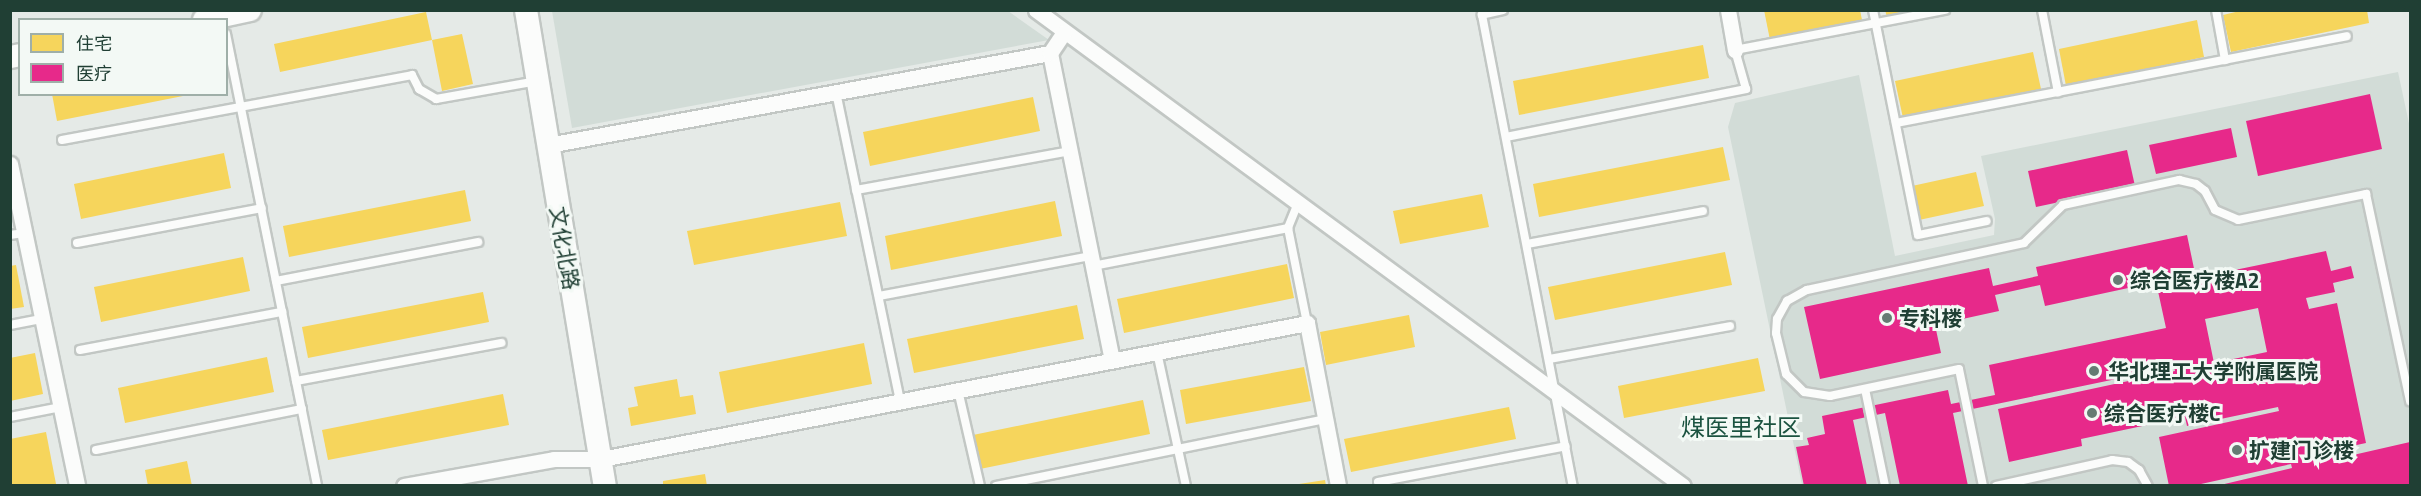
<!DOCTYPE html>
<meta charset="utf-8">
<style>
body{margin:0}
#map{position:relative;width:2421px;height:496px;overflow:hidden;background:#e5eae7;font-family:"Titillium Web","Noto Sans SC",sans-serif}
div>[style]{position:absolute}
.built>*{inset:0;background:#d2dcd7}
.homes>*{inset:0;background:#f6d55c}
.health>*{inset:0;background:#e7298a}
.roads{filter:drop-shadow(2px 0 #c2c7c4) drop-shadow(-2px 0 #c2c7c4) drop-shadow(0 2px #c2c7c4) drop-shadow(0 -2px #c2c7c4)}
.lane>*{height:8px;margin:-4px;padding:0 4px;transform-origin:4px;border-radius:4px;background:#fbfcfb}
.street>*{height:15px;margin:-7.5px;padding:0 7.5px;transform-origin:7.5px;border-radius:7.5px;background:#fbfcfb}
.secondary>*{height:22px;margin:-11px;padding:0 11px;transform-origin:11px;border-radius:11px;background:#fbfcfb}
.dots>*{width:16px;height:16px;translate:-50% -50%;box-sizing:border-box;border:3px solid #f3f9f5;border-radius:50%}
span{translate:-50% -50%;white-space:nowrap;text-align:center;line-height:1.15;-webkit-text-stroke:6px #f3f9f5;paint-order:stroke}
.street-label{font-size:21px;color:#203f34}
.poi-label{font-size:21px;color:#203f34;font-weight:700}
.left{translate:0 -50%;text-align:left}
.quarter-label{font-size:24px;color:#1b5340}
.frame{position:absolute;inset:0;border:12px solid #203f34;pointer-events:none}
.legend{position:absolute;left:18px;top:18px;width:210px;height:78px;box-sizing:border-box;background:#f3f9f5;border:2px solid #9fafa8;margin:0;padding:8px 10px;list-style:none;font-size:18px;color:#203f34}
.legend li{display:flex;align-items:center;gap:12px;height:30px}
.legend b{width:30px;border:2px solid #9fafa8}
</style>
<div id="map">
<div class="built">
<i style="clip-path:polygon(552px 11px,1008px 11px,1049px 40px,572px 128px)"></i>
<i style="clip-path:polygon(2398px 72px,2410px 128px,2410px 485px,1802px 485px,1728px 127px,1735px 103px,1859px 75px,1895px 256px,1994px 235px,1995px 219px,1981px 156px)"></i>
</div>
<div class="homes">
<i style="clip-path:polygon(1764px 10px,1860px 10px,1862px 20px,1770px 40px)"></i>
<i style="clip-path:polygon(1885px 10px,1911px 10px,1911px 12px,1887px 17px)"></i>
<i style="clip-path:polygon(2244px 10px,2367px 10px,2369px 23px,2231px 52px,2223px 15px)"></i>
<i style="clip-path:polygon(426px 12px,432px 40px,462px 34px,473px 84px,442px 91px,432px 40px,280px 72px,274px 44px)"></i>
<i style="clip-path:polygon(2197px 20px,2204px 57px,2066px 86px,2059px 49px)"></i>
<i style="clip-path:polygon(1703px 45px,1709px 78px,1519px 115px,1513px 81px)"></i>
<i style="clip-path:polygon(2033px 52px,2041px 89px,1903px 118px,1895px 81px)"></i>
<i style="clip-path:polygon(52px 94px,183px 94px,183px 96px,57px 121px)"></i>
<i style="clip-path:polygon(1033px 97px,1040px 131px,870px 166px,863px 132px)"></i>
<i style="clip-path:polygon(1723px 147px,1730px 180px,1539px 217px,1533px 184px)"></i>
<i style="clip-path:polygon(224px 153px,231px 188px,81px 219px,74px 184px)"></i>
<i style="clip-path:polygon(1976px 172px,1984px 206px,1919px 220px,1912px 186px)"></i>
<i style="clip-path:polygon(465px 190px,471px 221px,289px 257px,283px 226px)"></i>
<i style="clip-path:polygon(1482px 194px,1489px 227px,1400px 244px,1393px 211px)"></i>
<i style="clip-path:polygon(1055px 201px,1062px 236px,891px 270px,885px 236px)"></i>
<i style="clip-path:polygon(840px 202px,847px 236px,694px 265px,687px 231px)"></i>
<i style="clip-path:polygon(1725px 252px,1732px 285px,1555px 320px,1548px 287px)"></i>
<i style="clip-path:polygon(243px 257px,250px 291px,101px 322px,94px 287px)"></i>
<i style="clip-path:polygon(1287px 264px,1294px 298px,1124px 333px,1117px 299px)"></i>
<i style="clip-path:polygon(16px 265px,24px 307px,10px 309px,10px 266px)"></i>
<i style="clip-path:polygon(483px 292px,489px 322px,308px 358px,302px 327px)"></i>
<i style="clip-path:polygon(1077px 305px,1084px 339px,914px 373px,907px 339px)"></i>
<i style="clip-path:polygon(1409px 315px,1415px 347px,1326px 365px,1320px 332px)"></i>
<i style="clip-path:polygon(864px 343px,872px 384px,727px 413px,719px 372px)"></i>
<i style="clip-path:polygon(35px 353px,43px 394px,10px 401px,10px 358px)"></i>
<i style="clip-path:polygon(267px 357px,274px 392px,125px 423px,118px 388px)"></i>
<i style="clip-path:polygon(1758px 358px,1765px 391px,1624px 418px,1618px 386px)"></i>
<i style="clip-path:polygon(1304px 367px,1311px 401px,1186px 424px,1180px 390px)"></i>
<i style="clip-path:polygon(677px 379px,680px 397px,693px 395px,696px 414px,631px 426px,628px 408px,638px 406px,634px 387px)"></i>
<i style="clip-path:polygon(503px 394px,509px 425px,328px 460px,322px 430px)"></i>
<i style="clip-path:polygon(1143px 400px,1150px 434px,980px 469px,973px 435px)"></i>
<i style="clip-path:polygon(1509px 407px,1516px 439px,1351px 472px,1344px 439px)"></i>
<i style="clip-path:polygon(46px 432px,56px 484px,10px 486px,10px 439px)"></i>
<i style="clip-path:polygon(187px 461px,192px 486px,148px 486px,145px 470px)"></i>
<i style="clip-path:polygon(705px 474px,707px 486px,663px 486px,663px 481px)"></i>
<i style="clip-path:polygon(1325px 480px,1326px 486px,1299px 486px,1299px 484px)"></i>
</div>
<div class="health">
<i style="clip-path:polygon(2370px 94px,2382px 149px,2258px 176px,2246px 121px)"></i>
<i style="clip-path:polygon(2231px 128px,2237px 157px,2156px 174px,2149px 145px)"></i>
<i style="clip-path:polygon(2127px 150px,2135px 186px,2036px 207px,2028px 171px)"></i>
<i style="clip-path:polygon(evenodd,2187px 235px,2196px 278px,2326px 251px,2331px 271px,2351px 266px,2354px 278px,2333px 283px,2335px 292px,2306px 298px,2309px 309px,2337px 303px,2366px 443px,2338px 449px,2340px 458px,2410px 442px,2410px 486px,2216px 486px,2292px 468px,2291px 464px,2192px 486px,2169px 486px,2159px 437px,2279px 411px,2278px 407px,2187px 426px,2185px 417px,2081px 439px,2082px 446px,2009px 462px,1998px 409px,2175px 371px,2174px 367px,1953px 413px,1968px 486px,1900px 486px,1885px 413px,1853px 420px,1867px 486px,1804px 486px,1796px 447px,1809px 445px,1807px 438px,1825px 434px,1822px 416px,1948px 390px,1951px 404px,1995px 395px,1989px 365px,2166px 328px,2156px 282px,2045px 306px,2040px 285px,1995px 295px,1999px 311px,1935px 325px,1941px 353px,1820px 379px,1804px 307px,1989px 268px,1993px 286px,2038px 276px,2036px 267px,2187px 235px,2258px 308px,2267px 352px,2214px 363px,2205px 319px,2258px 308px)"></i>
</div>
<div class="roads">
<div class="lane">
<i style="left:1503px;top:10px;width:22px;rotate:167deg"></i>
<i style="left:1482px;top:15px;width:480px;rotate:79.1deg"></i>
<i style="left:1873px;top:10px;width:229px;rotate:78.7deg"></i>
<i style="left:1918px;top:235px;width:70px;rotate:-11.5deg"></i>
<i style="left:2042px;top:10px;width:84px;rotate:79deg"></i>
<i style="left:2216px;top:10px;width:51px;rotate:79.8deg"></i>
<i style="left:226px;top:34px;width:461px;rotate:78.6deg"></i>
<i style="left:836px;top:92px;width:316px;rotate:78.3deg"></i>
<i style="left:1896px;top:123px;width:459px;rotate:-10.9deg"></i>
<i style="left:1506px;top:137px;width:245px;rotate:-11.3deg"></i>
<i style="left:1746px;top:89px;width:41px;rotate:-105.8deg"></i>
<i style="left:1735px;top:50px;width:214px;rotate:-10.8deg"></i>
<i style="left:62px;top:140px;width:356px;rotate:-10.5deg"></i>
<i style="left:412px;top:75px;width:16px;rotate:63deg"></i>
<i style="left:419px;top:89px;width:20px;rotate:30deg"></i>
<i style="left:436px;top:99px;width:103px;rotate:-10.1deg"></i>
<i style="left:856px;top:190px;width:218px;rotate:-10.3deg"></i>
<i style="left:1298px;top:203px;width:27px;rotate:112deg"></i>
<i style="left:1288px;top:228px;width:97px;rotate:78.7deg"></i>
<i style="left:10px;top:235px;width:15px;rotate:-8deg"></i>
<i style="left:77px;top:243px;width:188px;rotate:-10.7deg"></i>
<i style="left:1527px;top:244px;width:179px;rotate:-10.6deg"></i>
<i style="left:1093px;top:266px;width:199px;rotate:-11deg"></i>
<i style="left:276px;top:281px;width:206px;rotate:-10.9deg"></i>
<i style="left:879px;top:296px;width:216px;rotate:-10.7deg"></i>
<i style="left:10px;top:325px;width:33px;rotate:-11deg"></i>
<i style="left:80px;top:350px;width:206px;rotate:-10.7deg"></i>
<i style="left:1157px;top:352px;width:137px;rotate:77.8deg"></i>
<i style="left:1549px;top:359px;width:184px;rotate:-10.3deg"></i>
<i style="left:296px;top:381px;width:209px;rotate:-10.5deg"></i>
<i style="left:1865px;top:389px;width:99px;rotate:78.3deg"></i>
<i style="left:958px;top:390px;width:98px;rotate:77.1deg"></i>
<i style="left:10px;top:417px;width:52px;rotate:-11.1deg"></i>
<i style="left:96px;top:450px;width:210px;rotate:-11.3deg"></i>
<i style="left:1378px;top:482px;width:191px;rotate:-10.8deg"></i>
<i style="left:996px;top:486px;width:337px;rotate:-11.5deg"></i>
<i style="left:1983px;top:486px;width:119px;rotate:-101.6deg"></i>
<i style="left:1959px;top:369px;width:132px;rotate:168.2deg"></i>
<i style="left:1830px;top:396px;width:26px;rotate:-171deg"></i>
<i style="left:1804px;top:392px;width:25px;rotate:-135deg"></i>
<i style="left:1786px;top:374px;width:42px;rotate:-103.7deg"></i>
<i style="left:1776px;top:333px;width:14px;rotate:-86deg"></i>
<i style="left:1777px;top:319px;width:21px;rotate:-61deg"></i>
<i style="left:1787px;top:301px;width:23px;rotate:-29deg"></i>
<i style="left:1807px;top:290px;width:222px;rotate:-12.2deg"></i>
<i style="left:2024px;top:243px;width:54px;rotate:-44.3deg"></i>
<i style="left:2063px;top:205px;width:119px;rotate:-12.2deg"></i>
<i style="left:2179px;top:180px;width:17px;rotate:13deg"></i>
<i style="left:2196px;top:184px;width:11px;rotate:38deg"></i>
<i style="left:2205px;top:191px;width:21px;rotate:62deg"></i>
<i style="left:2215px;top:210px;width:25px;rotate:23deg"></i>
<i style="left:2238px;top:220px;width:131px;rotate:-11.5deg"></i>
<i style="left:2366px;top:194px;width:212px;rotate:78deg"></i>
<i style="left:1996px;top:486px;width:119px;rotate:-12.6deg"></i>
<i style="left:2112px;top:460px;width:16px;rotate:7deg"></i>
<i style="left:2128px;top:462px;width:14px;rotate:36deg"></i>
<i style="left:2139px;top:470px;width:18px;rotate:61deg"></i>
</div>
<div class="street">
<i style="left:1036px;top:10px;width:803px;rotate:36.34deg"></i>
<i style="left:1728px;top:10px;width:41px;rotate:80.1deg"></i>
<i style="left:1050px;top:53px;width:313px;rotate:78.6deg"></i>
<i style="left:548px;top:145px;width:510px;rotate:-10.39deg"></i>
<i style="left:1050px;top:53px;width:25px;rotate:-56deg"></i>
<i style="left:10px;top:164px;width:329px;rotate:78.2deg"></i>
<i style="left:404px;top:486px;width:152px;rotate:-10.2deg"></i>
<i style="left:554px;top:459px;width:47px"></i>
<i style="left:601px;top:459px;width:719px;rotate:-10.9deg"></i>
<i style="left:1307px;top:323px;width:166px;rotate:79.2deg"></i>
</div>
<div class="secondary">
<i style="left:526px;top:10px;width:483px;rotate:80.6deg"></i>
<i style="left:204px;top:20px;width:47px;rotate:-12.3deg"></i>
<i style="left:10px;top:57px;width:10px;rotate:-11deg"></i>
</div>
</div>
<div class="dots">
<i style="left:2118px;top:280px;background:#657b73"></i>
<i style="left:1887px;top:318px;background:#657b73"></i>
<i style="left:2094px;top:371px;background:#657b73"></i>
<i style="left:2092px;top:413px;background:#657b73"></i>
<i style="left:2237px;top:450px;background:#657b73"></i>
</div>
<div class="street-label">
<span style="left:565px;top:248px;rotate:80deg">文化北路</span>
</div>
<div class="poi-label">
<span class="left" style="left:2130px;top:280px">综合医疗楼A2</span>
<span class="left" style="left:1899px;top:318px">专科楼</span>
<span class="left" style="left:2108px;top:371px">华北理工大学附属医院</span>
<span class="left" style="left:2104px;top:413px">综合医疗楼C</span>
<span class="left" style="left:2249px;top:450px">扩建门诊楼</span>
</div>
<div class="quarter-label">
<span style="left:1741px;top:428px">煤医里社区</span>
</div>
<div class="frame"></div>
<ul class="legend">
<li><b style="height:16px;background:#f6d55c"></b>住宅</li>
<li><b style="height:16px;background:#e7298a"></b>医疗</li>
</ul>
</div>
